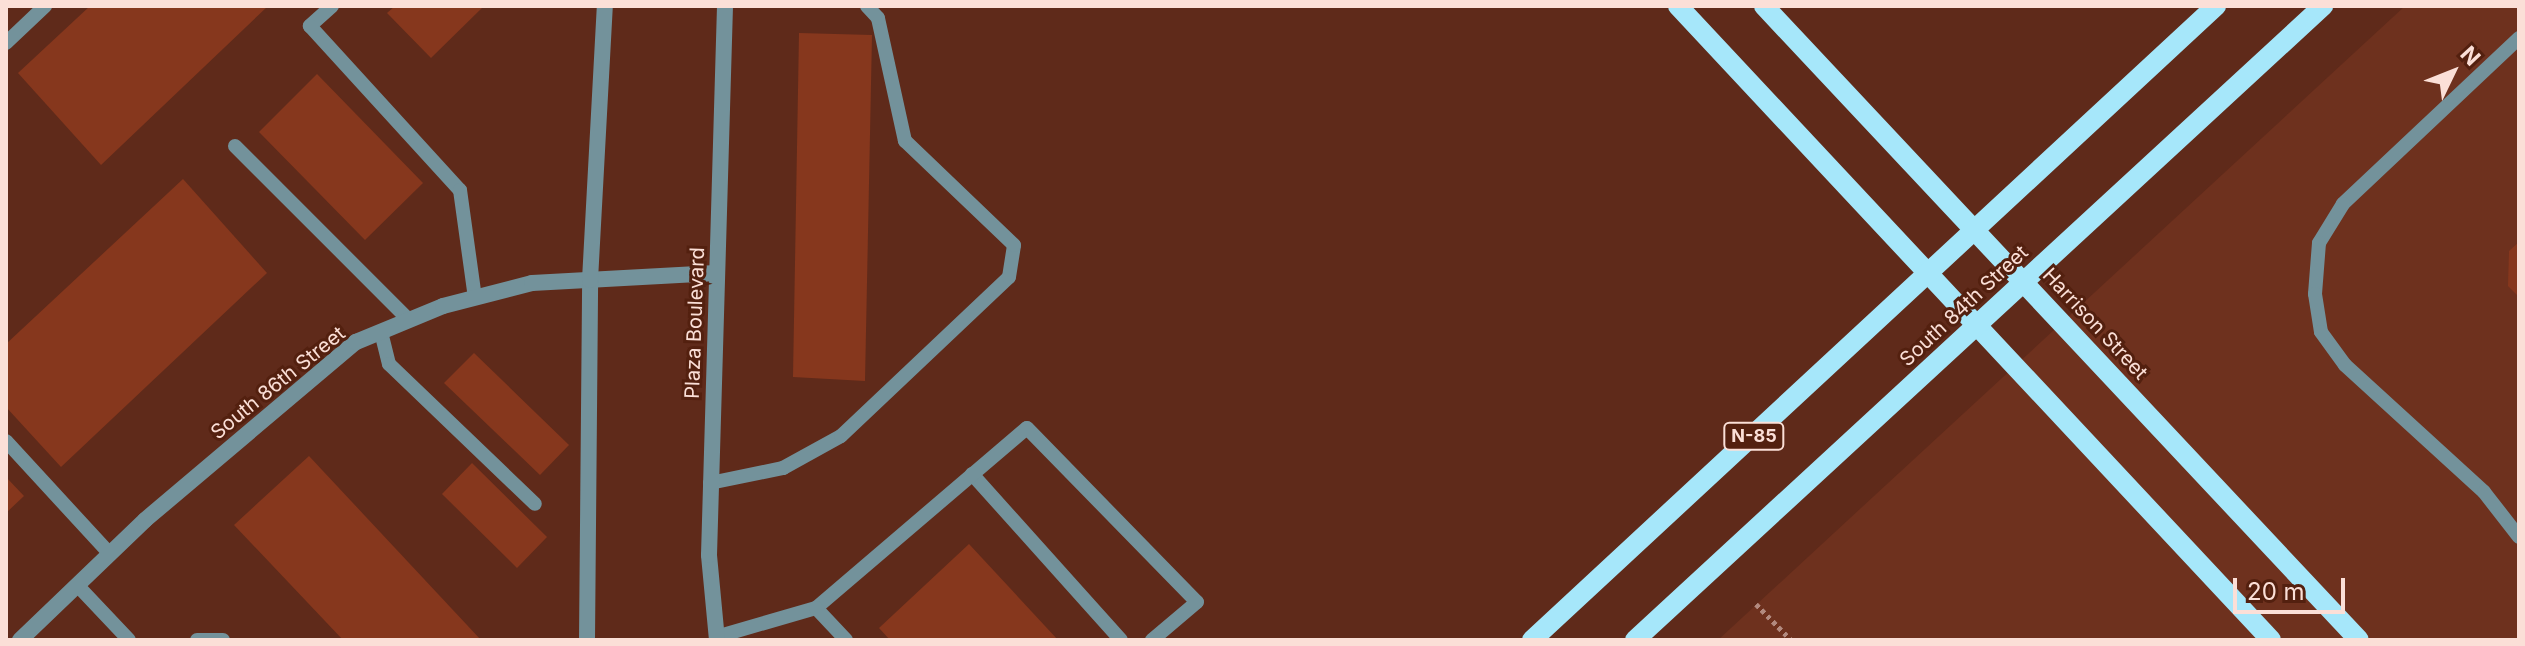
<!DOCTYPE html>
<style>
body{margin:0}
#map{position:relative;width:2525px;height:646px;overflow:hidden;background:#5f2a1a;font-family:Inter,sans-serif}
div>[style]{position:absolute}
.built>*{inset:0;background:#6e311e}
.building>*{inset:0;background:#86371d}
.path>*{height:5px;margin-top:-2.5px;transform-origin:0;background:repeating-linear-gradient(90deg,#b28a7f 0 4px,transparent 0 8px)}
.service>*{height:14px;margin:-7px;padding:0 7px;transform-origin:7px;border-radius:7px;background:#73929b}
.minor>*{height:16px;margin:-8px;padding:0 8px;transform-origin:8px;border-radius:8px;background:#73929b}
.primary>*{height:20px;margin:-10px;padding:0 10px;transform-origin:10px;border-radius:10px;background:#a6e7fa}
span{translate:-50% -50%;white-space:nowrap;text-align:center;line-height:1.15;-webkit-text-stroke:6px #53200f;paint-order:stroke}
.shield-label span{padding:2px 6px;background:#53200f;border:2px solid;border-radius:6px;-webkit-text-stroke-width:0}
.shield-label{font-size:18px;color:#fbdfd7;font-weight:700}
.street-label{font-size:20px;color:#fbdfd7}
.frame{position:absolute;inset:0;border:8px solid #fbdfd7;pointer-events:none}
.north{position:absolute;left:2413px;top:32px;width:80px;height:80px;-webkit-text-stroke:6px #53200f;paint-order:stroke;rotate:47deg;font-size:22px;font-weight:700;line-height:32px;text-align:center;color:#fbdfd7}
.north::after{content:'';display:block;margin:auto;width:28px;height:36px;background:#fbdfd7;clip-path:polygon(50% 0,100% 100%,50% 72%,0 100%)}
.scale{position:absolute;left:2233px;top:578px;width:112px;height:36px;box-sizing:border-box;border:4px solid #fbdfd7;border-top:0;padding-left:10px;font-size:24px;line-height:28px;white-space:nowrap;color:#fbdfd7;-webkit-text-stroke:6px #53200f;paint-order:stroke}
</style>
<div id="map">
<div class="built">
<i style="clip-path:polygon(2405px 6px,2519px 6px,2519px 640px,1718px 640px)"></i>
</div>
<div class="building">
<i style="clip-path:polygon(90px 6px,268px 6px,101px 165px,18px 73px)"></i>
<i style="clip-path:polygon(395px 6px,484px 6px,431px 58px,387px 13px)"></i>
<i style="clip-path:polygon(799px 33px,872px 35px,865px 381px,793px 377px)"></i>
<i style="clip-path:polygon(317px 74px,423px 183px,365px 240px,259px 132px)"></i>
<i style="clip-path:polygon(183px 179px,267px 273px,61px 467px,6px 407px,6px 344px)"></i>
<i style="clip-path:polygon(2519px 242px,2519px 297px,2508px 286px,2509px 251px)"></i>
<i style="clip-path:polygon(474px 353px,569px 445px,540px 475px,444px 383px)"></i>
<i style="clip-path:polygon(309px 456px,481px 640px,343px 640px,234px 525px)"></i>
<i style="clip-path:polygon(472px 463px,547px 537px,517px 568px,442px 494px)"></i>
<i style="clip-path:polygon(6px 477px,24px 496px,6px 513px)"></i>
<i style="clip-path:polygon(969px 544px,1058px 640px,890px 640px,879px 628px)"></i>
</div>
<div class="path">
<i style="left:1756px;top:604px;width:50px;rotate:45.8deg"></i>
</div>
<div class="service">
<i style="left:332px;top:6px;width:30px;rotate:138deg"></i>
<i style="left:310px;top:26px;width:222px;rotate:47.6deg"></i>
<i style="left:460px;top:190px;width:109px;rotate:82.1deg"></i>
<i style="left:2519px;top:38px;width:242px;rotate:136.7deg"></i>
<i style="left:2343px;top:204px;width:46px;rotate:121.6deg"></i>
<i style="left:2319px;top:243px;width:51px;rotate:94.5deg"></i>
<i style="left:2315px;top:294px;width:38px;rotate:81deg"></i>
<i style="left:2321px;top:332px;width:41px;rotate:54deg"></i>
<i style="left:2345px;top:365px;width:188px;rotate:42.4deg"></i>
<i style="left:2484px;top:492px;width:57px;rotate:52.1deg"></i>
<i style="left:6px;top:43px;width:54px;rotate:-43.5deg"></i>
<i style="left:235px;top:146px;width:246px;rotate:45deg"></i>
<i style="left:381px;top:332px;width:33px;rotate:76deg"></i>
<i style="left:389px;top:364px;width:202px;rotate:43.8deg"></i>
<i style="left:6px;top:441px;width:154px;rotate:47.4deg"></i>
<i style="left:972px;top:474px;width:223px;rotate:48.1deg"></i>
<i style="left:710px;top:483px;width:75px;rotate:-11.6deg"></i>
<i style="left:783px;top:468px;width:66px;rotate:-28.9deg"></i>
<i style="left:841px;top:436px;width:231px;rotate:-43.4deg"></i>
<i style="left:1009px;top:277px;width:32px;rotate:-81deg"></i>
<i style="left:1014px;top:245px;width:151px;rotate:-136.3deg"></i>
<i style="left:905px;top:141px;width:126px;rotate:-102.4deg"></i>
<i style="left:878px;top:18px;width:16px;rotate:-133deg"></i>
<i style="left:78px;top:586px;width:74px;rotate:46.6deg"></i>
<i style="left:816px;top:608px;width:277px;rotate:-40.5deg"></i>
<i style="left:1027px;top:428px;width:243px;rotate:45.7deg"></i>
<i style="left:1197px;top:602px;width:59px;rotate:139.8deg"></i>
<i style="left:716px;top:637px;width:104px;rotate:-16.2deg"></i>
<i style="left:816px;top:608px;width:44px;rotate:46.8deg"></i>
<i style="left:197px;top:640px;width:26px"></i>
</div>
<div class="minor">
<i style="left:20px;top:640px;width:173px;rotate:-43.8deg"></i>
<i style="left:145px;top:520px;width:276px;rotate:-40.2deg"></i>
<i style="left:356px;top:342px;width:94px;rotate:-22.5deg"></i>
<i style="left:443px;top:306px;width:92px;rotate:-14.5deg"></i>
<i style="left:532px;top:283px;width:184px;rotate:-3.1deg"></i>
<i style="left:587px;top:640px;width:360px;rotate:-89.5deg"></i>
<i style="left:590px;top:280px;width:274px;rotate:-86.9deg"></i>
<i style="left:717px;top:640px;width:85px;rotate:-95.4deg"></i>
<i style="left:709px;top:555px;width:549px;rotate:-88.33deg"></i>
</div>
<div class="primary">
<i style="left:1678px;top:6px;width:868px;rotate:46.91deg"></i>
<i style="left:1764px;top:6px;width:869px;rotate:46.82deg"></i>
<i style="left:1532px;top:640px;width:933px;rotate:-42.83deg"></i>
<i style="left:1635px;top:640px;width:936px;rotate:-42.66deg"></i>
</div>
<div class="shield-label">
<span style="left:1754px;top:436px">N-85</span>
</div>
<div class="street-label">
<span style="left:1964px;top:306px;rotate:-43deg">South 84th Street</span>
<span style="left:695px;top:323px;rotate:-88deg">Plaza Boulevard</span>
<span style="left:2095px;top:324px;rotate:47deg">Harrison Street</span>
<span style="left:278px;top:383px;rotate:-39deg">South 86th Street</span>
</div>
<div class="frame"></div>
<div class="north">N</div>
<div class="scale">20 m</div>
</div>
